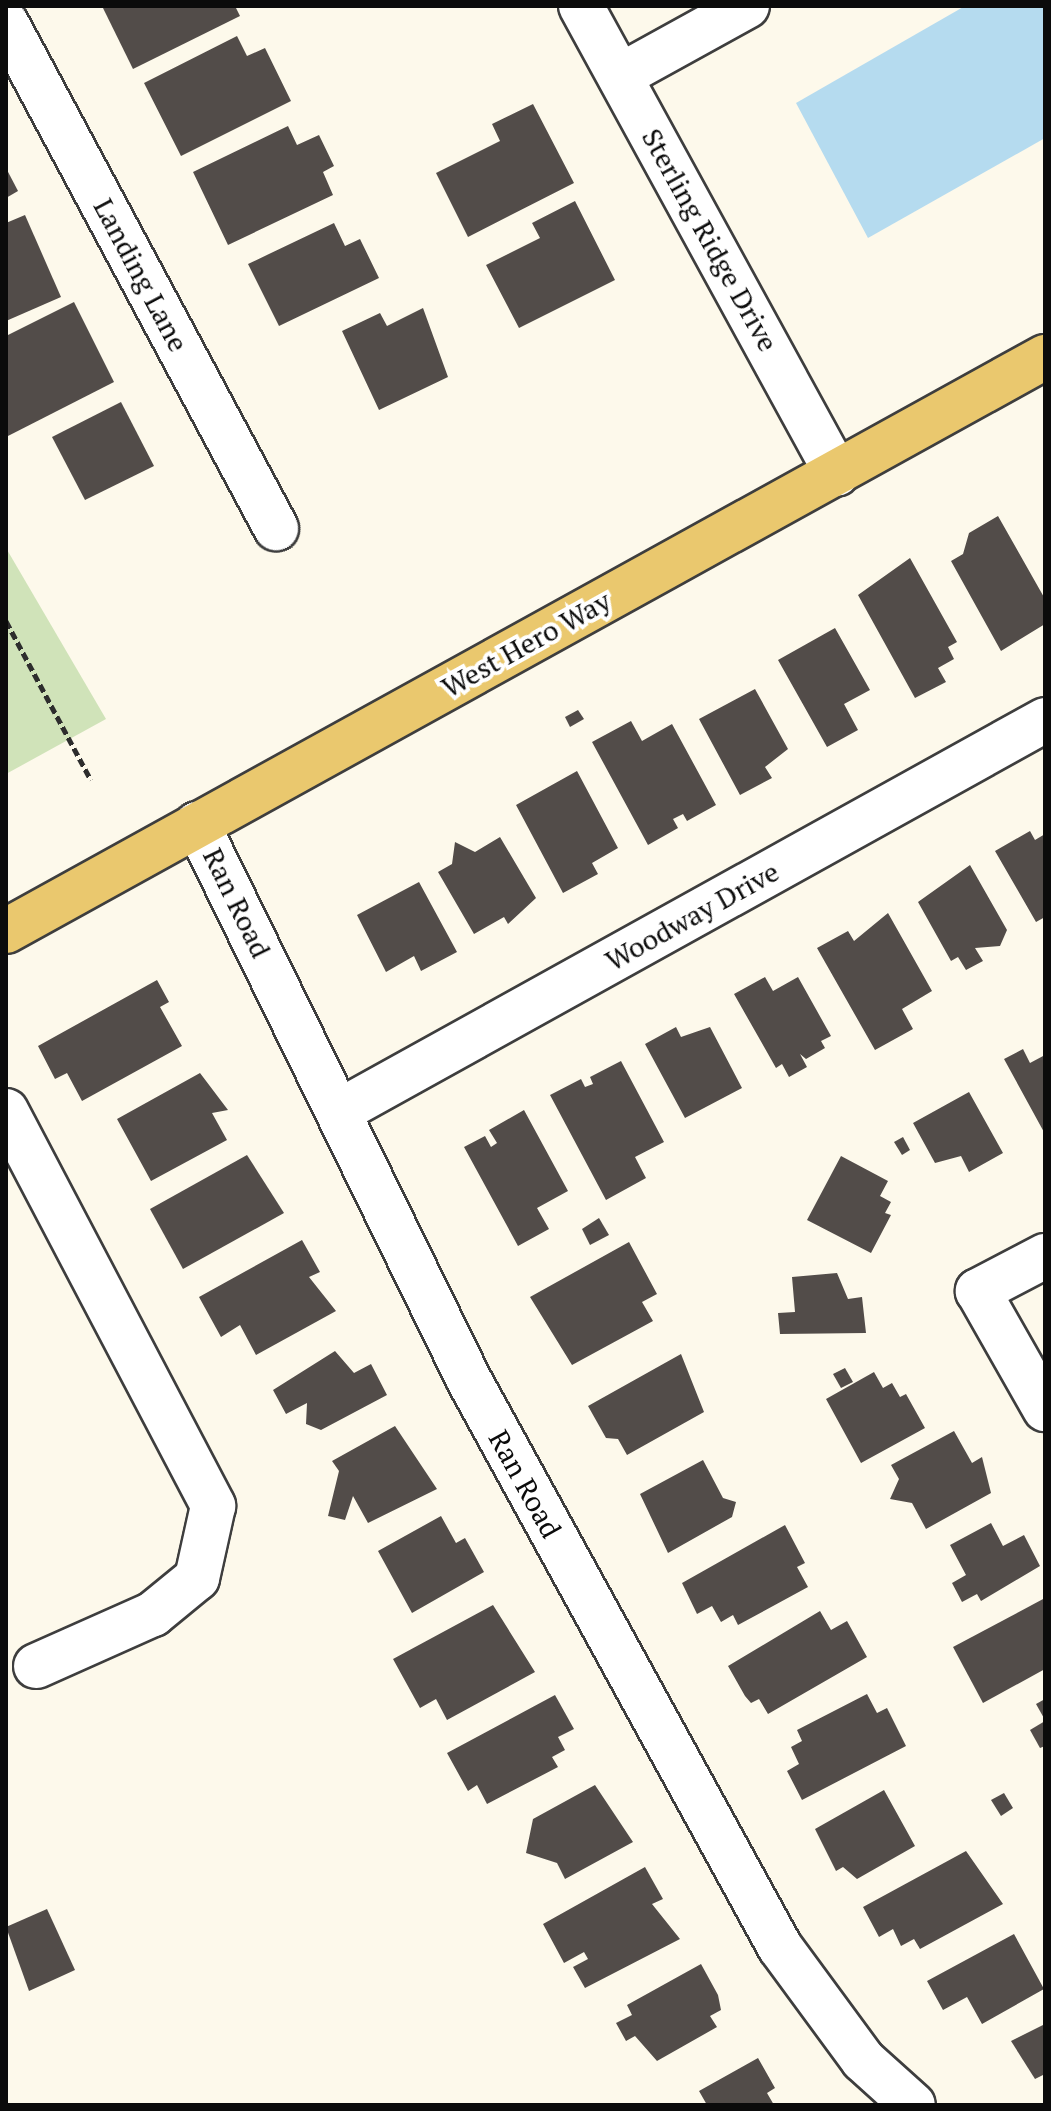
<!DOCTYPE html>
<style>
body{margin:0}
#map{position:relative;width:1051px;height:2111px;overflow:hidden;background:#fdf9eb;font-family:"PT Serif",serif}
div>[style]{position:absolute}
.green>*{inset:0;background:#d0e3b9}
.water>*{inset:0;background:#b5dbef}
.building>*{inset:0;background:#524c49}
.path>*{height:5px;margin-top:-2.5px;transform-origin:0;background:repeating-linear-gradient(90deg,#2d2d2d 0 8px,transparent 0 12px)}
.roads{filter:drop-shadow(2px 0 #3e3e3e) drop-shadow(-2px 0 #3e3e3e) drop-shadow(0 2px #3e3e3e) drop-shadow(0 -2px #3e3e3e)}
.minor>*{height:44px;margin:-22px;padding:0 22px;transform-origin:22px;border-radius:22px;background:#fff}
.major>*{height:44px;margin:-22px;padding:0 22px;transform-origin:22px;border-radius:22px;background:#eac86e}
span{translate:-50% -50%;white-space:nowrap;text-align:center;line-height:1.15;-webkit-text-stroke:8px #fff;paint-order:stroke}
.street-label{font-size:28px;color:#0b0b0b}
.frame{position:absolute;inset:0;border:8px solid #0b0b0b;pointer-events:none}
</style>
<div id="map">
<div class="green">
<i style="clip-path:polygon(6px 548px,106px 719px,6px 774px)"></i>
</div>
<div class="water">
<i style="clip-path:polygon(965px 6px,1045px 6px,1045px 138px,868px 238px,796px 103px)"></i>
</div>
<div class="building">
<i style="clip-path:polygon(102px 6px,235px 6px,240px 16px,133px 69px)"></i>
<i style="clip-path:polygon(237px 36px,247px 56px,265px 48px,291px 101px,181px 156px,144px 83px)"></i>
<i style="clip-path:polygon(533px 104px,574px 183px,468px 237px,436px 173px,500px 141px,492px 124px)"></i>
<i style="clip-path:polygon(288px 126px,297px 145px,319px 135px,334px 166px,323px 172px,333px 195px,228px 245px,193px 172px)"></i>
<i style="clip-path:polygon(6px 168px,18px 191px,6px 198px)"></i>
<i style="clip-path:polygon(575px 201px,615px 280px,519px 328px,486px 265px,540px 238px,532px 223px)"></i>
<i style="clip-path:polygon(25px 215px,61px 297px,6px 321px,6px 223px)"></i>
<i style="clip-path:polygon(334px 223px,345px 246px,360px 239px,379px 278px,279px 326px,248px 264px)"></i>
<i style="clip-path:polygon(74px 302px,114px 382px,6px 437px,6px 336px)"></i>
<i style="clip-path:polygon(423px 308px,448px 377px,379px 410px,342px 331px,380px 313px,387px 326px)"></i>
<i style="clip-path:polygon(121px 402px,154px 466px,85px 500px,52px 437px)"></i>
<i style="clip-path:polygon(998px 516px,1045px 599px,1045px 624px,1001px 651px,951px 561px,963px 554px,969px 533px)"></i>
<i style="clip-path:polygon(910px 558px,957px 642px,948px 647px,954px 659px,938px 668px,946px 682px,915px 698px,858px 595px)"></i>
<i style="clip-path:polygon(835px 628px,870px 690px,844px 704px,858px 730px,827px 747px,778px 660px)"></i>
<i style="clip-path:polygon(755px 689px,788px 749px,765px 767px,772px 778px,740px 795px,699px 719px)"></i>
<i style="clip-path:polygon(578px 710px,584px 719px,570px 727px,565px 717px)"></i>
<i style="clip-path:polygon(631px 721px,642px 741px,672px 724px,716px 805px,687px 821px,683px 814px,673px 819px,678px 828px,648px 845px,592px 742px)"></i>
<i style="clip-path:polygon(577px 771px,618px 848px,592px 863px,598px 874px,563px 893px,516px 805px)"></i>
<i style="clip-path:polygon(1030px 831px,1035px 840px,1045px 834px,1045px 917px,1036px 922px,995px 851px)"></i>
<i style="clip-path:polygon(500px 837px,536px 898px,508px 924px,504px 917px,474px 934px,438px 872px,452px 864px,455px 842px,475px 852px)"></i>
<i style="clip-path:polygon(970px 865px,1007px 930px,1000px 946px,975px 948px,983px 961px,966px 970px,958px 957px,951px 961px,918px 902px)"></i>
<i style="clip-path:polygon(419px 882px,457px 952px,421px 971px,414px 956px,386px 972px,357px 915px)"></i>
<i style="clip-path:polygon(888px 913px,932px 991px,902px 1009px,913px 1029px,875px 1050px,817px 948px,848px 931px,854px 941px)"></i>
<i style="clip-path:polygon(765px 977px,773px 991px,798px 977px,831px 1036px,821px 1041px,825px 1048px,806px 1059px,800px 1054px,807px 1067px,789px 1077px,782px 1064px,776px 1068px,734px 994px)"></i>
<i style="clip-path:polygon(157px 980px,169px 1002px,160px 1007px,182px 1046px,82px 1101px,67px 1073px,55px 1079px,38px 1046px)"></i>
<i style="clip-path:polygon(676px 1027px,681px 1037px,710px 1027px,742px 1088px,685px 1118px,645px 1044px)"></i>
<i style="clip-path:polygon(1023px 1049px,1030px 1063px,1045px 1055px,1045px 1134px,1004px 1059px)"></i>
<i style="clip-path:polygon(621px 1061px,664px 1142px,635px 1157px,646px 1178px,606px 1200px,550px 1095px,581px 1079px,585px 1087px,593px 1084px,590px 1077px)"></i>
<i style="clip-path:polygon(200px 1073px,228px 1110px,212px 1113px,227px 1140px,151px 1181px,117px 1119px)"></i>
<i style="clip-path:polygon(969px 1092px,1003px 1153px,969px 1172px,961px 1156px,935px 1163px,913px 1123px)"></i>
<i style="clip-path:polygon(524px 1110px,568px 1191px,537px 1208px,549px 1229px,518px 1246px,464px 1147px,485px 1136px,491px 1147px,497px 1143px,489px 1130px)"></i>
<i style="clip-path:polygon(903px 1137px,910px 1150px,902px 1155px,894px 1142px)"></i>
<i style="clip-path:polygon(247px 1155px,284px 1213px,183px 1269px,150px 1209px)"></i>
<i style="clip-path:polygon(841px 1156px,888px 1181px,880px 1196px,891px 1202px,885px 1213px,891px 1215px,871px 1253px,807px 1220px)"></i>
<i style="clip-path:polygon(599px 1218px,609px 1235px,590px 1245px,582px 1229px)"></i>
<i style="clip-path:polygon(302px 1240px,320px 1272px,309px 1277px,336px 1311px,256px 1355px,240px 1325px,221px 1337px,199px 1297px)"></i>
<i style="clip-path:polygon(629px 1242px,657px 1294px,642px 1302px,653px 1321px,572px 1365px,530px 1297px)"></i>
<i style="clip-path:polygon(837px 1273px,848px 1299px,862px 1297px,866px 1333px,780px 1334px,778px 1313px,795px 1312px,792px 1277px)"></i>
<i style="clip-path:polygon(335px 1351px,354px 1373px,371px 1364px,387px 1395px,321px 1430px,306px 1424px,307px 1403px,286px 1414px,273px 1390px)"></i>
<i style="clip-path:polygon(681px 1354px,704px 1412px,627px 1455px,618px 1439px,606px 1438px,588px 1406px)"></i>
<i style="clip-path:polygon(845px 1368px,853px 1382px,841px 1388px,833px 1374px)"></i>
<i style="clip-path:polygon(874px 1372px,883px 1388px,892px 1383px,900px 1397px,906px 1394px,925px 1428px,861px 1463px,826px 1399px)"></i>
<i style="clip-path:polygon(395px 1426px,437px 1489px,368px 1523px,353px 1496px,345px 1520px,328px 1516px,339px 1471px,332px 1461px)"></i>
<i style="clip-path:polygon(954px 1431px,972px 1463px,982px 1457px,991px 1493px,926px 1529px,912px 1503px,890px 1499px,899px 1479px,891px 1465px)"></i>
<i style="clip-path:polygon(703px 1460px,723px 1498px,736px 1502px,732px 1517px,668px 1553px,640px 1494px)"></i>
<i style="clip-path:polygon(441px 1516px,456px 1543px,465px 1538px,484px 1572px,412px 1613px,378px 1551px)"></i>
<i style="clip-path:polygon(991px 1523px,1003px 1546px,1024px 1535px,1040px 1566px,981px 1601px,977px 1594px,962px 1602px,952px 1583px,966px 1575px,950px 1545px)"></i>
<i style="clip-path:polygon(785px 1525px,805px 1563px,797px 1567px,808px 1587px,738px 1625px,733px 1615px,721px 1622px,712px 1606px,697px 1614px,682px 1583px)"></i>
<i style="clip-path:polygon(1045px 1598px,1045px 1669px,983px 1703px,953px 1647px)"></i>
<i style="clip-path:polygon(493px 1605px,535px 1672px,447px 1720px,436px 1699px,420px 1708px,393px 1659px)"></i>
<i style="clip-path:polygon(820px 1611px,831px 1630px,847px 1621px,867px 1657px,768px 1714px,759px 1699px,751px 1703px,745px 1696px,728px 1666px)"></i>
<i style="clip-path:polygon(867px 1694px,877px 1713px,887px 1708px,906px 1746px,802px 1800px,787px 1771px,799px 1764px,791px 1747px,802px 1741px,797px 1730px)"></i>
<i style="clip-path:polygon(555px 1695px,574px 1729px,558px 1737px,565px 1750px,552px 1757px,558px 1767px,487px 1804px,477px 1785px,468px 1791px,447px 1753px)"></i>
<i style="clip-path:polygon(1045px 1699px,1045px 1720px,1036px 1704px)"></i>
<i style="clip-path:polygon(1045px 1721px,1045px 1746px,1040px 1748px,1030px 1730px)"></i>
<i style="clip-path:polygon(595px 1785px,633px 1842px,565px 1879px,557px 1863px,526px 1853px,533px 1819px)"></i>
<i style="clip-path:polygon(884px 1790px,915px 1846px,857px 1879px,843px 1867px,836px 1871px,815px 1829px)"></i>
<i style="clip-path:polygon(1004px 1793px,1013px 1808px,1001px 1816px,991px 1800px)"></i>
<i style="clip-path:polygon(966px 1851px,1003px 1904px,920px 1949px,914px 1939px,901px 1946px,893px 1929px,879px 1937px,863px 1907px)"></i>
<i style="clip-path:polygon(645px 1867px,663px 1899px,652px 1904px,680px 1939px,585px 1988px,573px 1967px,588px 1959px,584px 1952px,564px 1963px,543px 1924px)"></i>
<i style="clip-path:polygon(47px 1909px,75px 1970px,29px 1991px,6px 1927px)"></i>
<i style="clip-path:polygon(1014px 1934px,1044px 1989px,982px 2024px,967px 1997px,943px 2010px,927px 1981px)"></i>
<i style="clip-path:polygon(701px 1964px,718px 1995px,721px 2010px,710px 2016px,717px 2027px,657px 2061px,635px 2036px,626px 2041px,616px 2023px,632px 2015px,627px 2005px)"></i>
<i style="clip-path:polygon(1045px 2024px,1045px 2074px,1035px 2079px,1011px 2041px)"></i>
<i style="clip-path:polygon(758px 2058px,775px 2088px,767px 2093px,774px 2105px,707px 2105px,699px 2091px)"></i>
</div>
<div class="path">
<i style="left:6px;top:621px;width:180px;rotate:61.9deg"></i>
</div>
<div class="roads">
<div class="minor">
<i style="left:581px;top:6px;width:533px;rotate:61.32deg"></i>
<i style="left:6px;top:23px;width:573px;rotate:61.87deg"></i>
<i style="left:620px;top:76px;width:145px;rotate:-28.9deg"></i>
<i style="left:197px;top:824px;width:619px;rotate:63.93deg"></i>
<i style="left:469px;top:1380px;width:647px;rotate:61.26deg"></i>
<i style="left:780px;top:1947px;width:140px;rotate:53.7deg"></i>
<i style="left:863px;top:2060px;width:67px;rotate:42deg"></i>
<i style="left:6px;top:1111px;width:446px;rotate:62.3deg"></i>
<i style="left:213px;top:1506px;width:74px;rotate:102.5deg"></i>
<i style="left:197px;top:1578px;width:57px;rotate:140.7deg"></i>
<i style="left:153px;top:1614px;width:128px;rotate:156deg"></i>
<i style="left:340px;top:1111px;width:806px;rotate:-29.01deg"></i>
<i style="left:1045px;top:1256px;width:76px;rotate:152.4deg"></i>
<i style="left:978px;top:1291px;width:136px;rotate:60.4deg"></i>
</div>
<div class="major">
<i style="left:6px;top:931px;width:1187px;rotate:-28.92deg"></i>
</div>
</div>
<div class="street-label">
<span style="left:710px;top:240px;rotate:61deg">Sterling Ridge Drive</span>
<span style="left:141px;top:275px;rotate:62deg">Landing Lane</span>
<span style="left:526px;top:644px;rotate:-29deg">West Hero Way</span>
<span style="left:237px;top:903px;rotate:64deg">Ran Road</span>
<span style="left:692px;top:916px;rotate:-29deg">Woodway Drive</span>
<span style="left:525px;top:1484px;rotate:61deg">Ran Road</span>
</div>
<div class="frame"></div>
</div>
